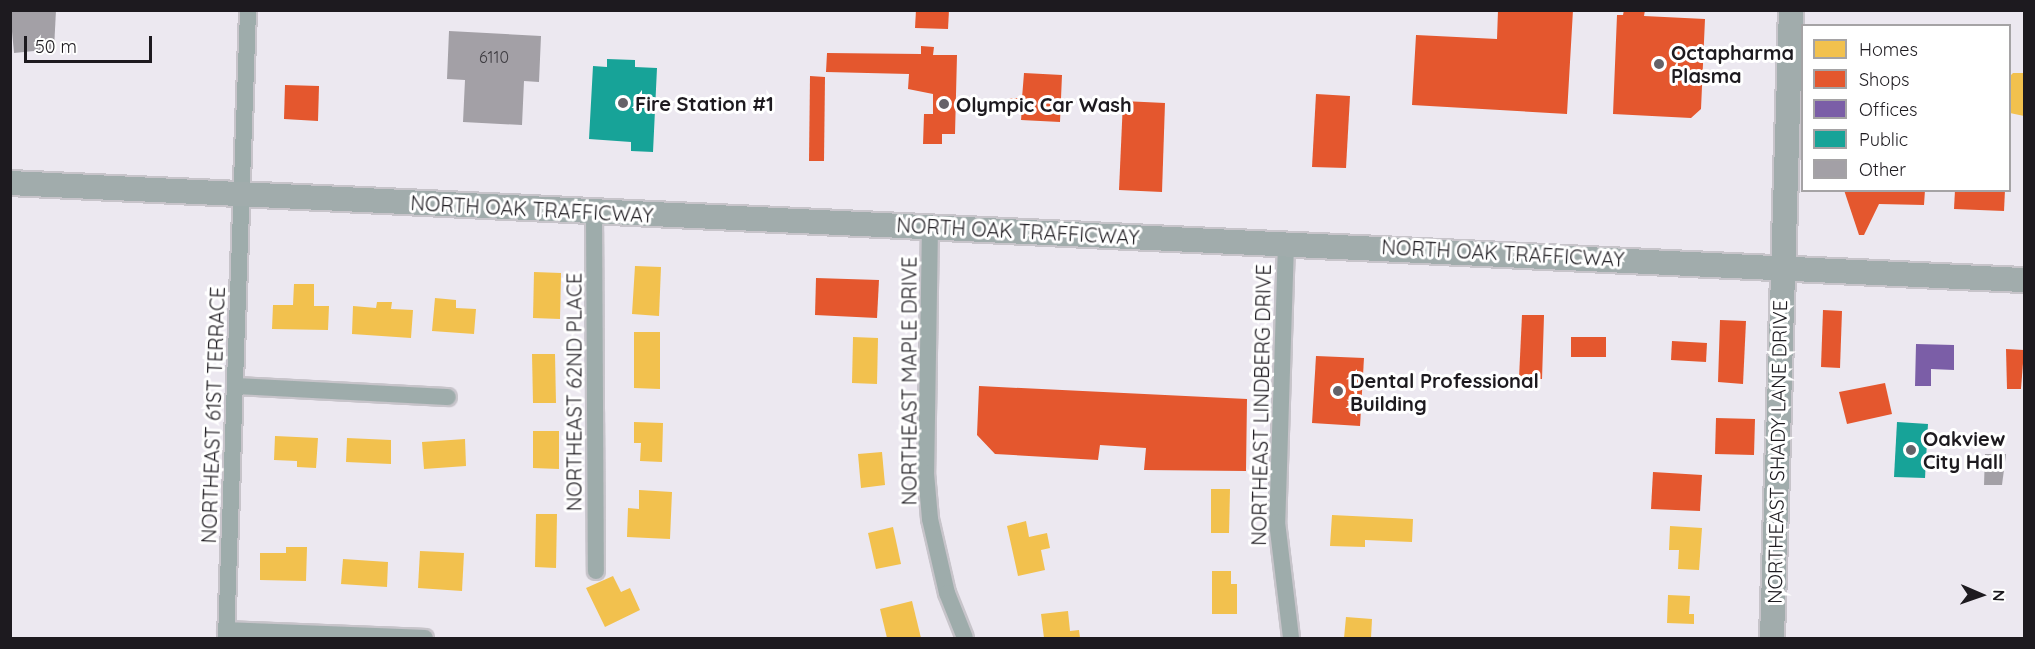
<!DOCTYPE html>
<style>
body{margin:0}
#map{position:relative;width:2035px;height:649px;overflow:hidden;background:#ece8f0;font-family:Quicksand,sans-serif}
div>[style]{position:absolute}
.homes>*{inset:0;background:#f2c14e}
.shops>*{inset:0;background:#e4572e}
.offices>*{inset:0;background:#7b5ea7}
.public>*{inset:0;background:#17a398}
.building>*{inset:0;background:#a3a0a6}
.roads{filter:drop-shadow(2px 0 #c7c4ca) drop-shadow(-2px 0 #c7c4ca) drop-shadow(0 2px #c7c4ca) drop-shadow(0 -2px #c7c4ca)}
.street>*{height:16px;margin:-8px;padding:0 8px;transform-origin:8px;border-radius:8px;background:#9eacab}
.secondary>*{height:24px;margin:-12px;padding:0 12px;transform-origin:12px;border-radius:12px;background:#a1acac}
.dots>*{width:16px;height:16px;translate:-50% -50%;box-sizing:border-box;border:3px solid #fff;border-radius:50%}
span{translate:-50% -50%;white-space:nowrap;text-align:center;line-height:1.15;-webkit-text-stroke:6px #fff;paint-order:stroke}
.number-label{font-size:16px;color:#3e3c41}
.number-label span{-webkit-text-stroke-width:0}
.poi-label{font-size:20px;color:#1d1a1f;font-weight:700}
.left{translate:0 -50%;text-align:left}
.street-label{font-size:20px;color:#1d1a1f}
.frame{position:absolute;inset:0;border:12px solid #1d1a1f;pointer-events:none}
.legend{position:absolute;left:1801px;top:24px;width:210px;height:168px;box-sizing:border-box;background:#fff;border:2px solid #a5a3a5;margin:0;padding:8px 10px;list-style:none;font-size:18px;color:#1d1a1f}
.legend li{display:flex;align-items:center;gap:12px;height:30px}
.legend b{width:30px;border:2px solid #a5a3a5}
.north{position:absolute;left:1951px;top:565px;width:60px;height:60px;-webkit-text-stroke:4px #fff;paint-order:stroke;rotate:92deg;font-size:16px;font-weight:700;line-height:24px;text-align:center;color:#1d1a1f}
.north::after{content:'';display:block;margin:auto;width:21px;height:27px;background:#1d1a1f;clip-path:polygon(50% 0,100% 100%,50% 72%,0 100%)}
.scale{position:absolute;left:24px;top:36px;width:128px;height:27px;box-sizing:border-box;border:3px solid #1d1a1f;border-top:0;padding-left:8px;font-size:18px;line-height:21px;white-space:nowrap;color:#1d1a1f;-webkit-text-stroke:4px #fff;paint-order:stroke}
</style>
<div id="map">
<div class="homes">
<i style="clip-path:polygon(2013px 73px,2024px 73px,2024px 116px,2010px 113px,2010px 76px)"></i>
<i style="clip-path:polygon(635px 266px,661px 267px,659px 316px,632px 314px)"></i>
<i style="clip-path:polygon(534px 272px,561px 273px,560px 319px,533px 318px)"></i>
<i style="clip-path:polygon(294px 284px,314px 284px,314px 306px,329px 306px,328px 330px,272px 329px,273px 305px,293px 305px)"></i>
<i style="clip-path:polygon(435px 298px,456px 300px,456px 308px,476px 309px,474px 334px,432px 331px)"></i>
<i style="clip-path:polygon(377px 302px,392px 302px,391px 309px,413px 310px,411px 338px,352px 334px,353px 306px,376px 308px)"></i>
<i style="clip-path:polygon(634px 332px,660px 332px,660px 389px,634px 388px)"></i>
<i style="clip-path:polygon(853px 337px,878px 338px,877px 384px,852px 383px)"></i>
<i style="clip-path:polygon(532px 354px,555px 354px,556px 403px,533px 403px)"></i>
<i style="clip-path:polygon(634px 422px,663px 423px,662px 462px,640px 461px,641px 443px,634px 443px)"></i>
<i style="clip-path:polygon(533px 431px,559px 431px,559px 469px,533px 468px)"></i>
<i style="clip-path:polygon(275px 436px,318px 438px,316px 468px,297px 467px,297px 461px,274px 460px)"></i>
<i style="clip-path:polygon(347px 438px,391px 440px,391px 464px,346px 462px)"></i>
<i style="clip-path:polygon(465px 439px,466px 466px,424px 469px,422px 442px)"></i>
<i style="clip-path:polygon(882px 452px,885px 485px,861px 488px,858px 454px)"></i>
<i style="clip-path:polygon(1211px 489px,1230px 489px,1229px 533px,1211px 533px)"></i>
<i style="clip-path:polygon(639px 490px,672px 492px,670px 539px,627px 537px,628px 508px,639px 509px)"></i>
<i style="clip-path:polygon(536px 514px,557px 514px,556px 568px,535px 567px)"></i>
<i style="clip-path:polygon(1332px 515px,1413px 519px,1412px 542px,1365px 540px,1365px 547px,1330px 546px)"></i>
<i style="clip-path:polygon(1026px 521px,1029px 537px,1047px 533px,1050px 548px,1041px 550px,1045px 570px,1018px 576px,1007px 526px)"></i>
<i style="clip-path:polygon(1670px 526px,1702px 528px,1699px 570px,1678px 569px,1679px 550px,1669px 550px)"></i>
<i style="clip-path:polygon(893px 527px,901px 564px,876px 569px,868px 533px)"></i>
<i style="clip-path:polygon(286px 547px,307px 547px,306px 581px,260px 580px,260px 553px,286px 553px)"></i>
<i style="clip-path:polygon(420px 551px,464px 553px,462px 591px,418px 588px)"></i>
<i style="clip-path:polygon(343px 559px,388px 562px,387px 587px,341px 584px)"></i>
<i style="clip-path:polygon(1212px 571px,1231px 571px,1231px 584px,1237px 584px,1237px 614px,1212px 614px)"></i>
<i style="clip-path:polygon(613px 576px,621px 592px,630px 588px,640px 610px,605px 627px,586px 588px)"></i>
<i style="clip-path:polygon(1668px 595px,1690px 596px,1689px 614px,1694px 614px,1694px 624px,1667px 623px)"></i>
<i style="clip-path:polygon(912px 601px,921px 638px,887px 638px,880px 609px)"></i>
<i style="clip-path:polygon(1068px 611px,1070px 631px,1079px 630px,1080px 638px,1044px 638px,1041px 614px)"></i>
<i style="clip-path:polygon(1346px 617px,1372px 619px,1371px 638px,1344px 638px)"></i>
</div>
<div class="shops">
<i style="clip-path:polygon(916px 10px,949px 10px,948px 29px,915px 28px)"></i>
<i style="clip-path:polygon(1498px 10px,1573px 10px,1567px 114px,1412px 105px,1416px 35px,1497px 39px)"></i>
<i style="clip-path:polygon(1624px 10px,1645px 10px,1644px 16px,1705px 19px,1701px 109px,1691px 118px,1613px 114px,1617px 15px,1623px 15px)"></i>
<i style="clip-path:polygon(921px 46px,934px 47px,933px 55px,957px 55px,955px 134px,942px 134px,942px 144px,923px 144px,924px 114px,933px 114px,933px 94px,908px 89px,909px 74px,826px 72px,827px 53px,921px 54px)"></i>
<i style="clip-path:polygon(1024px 73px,1062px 75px,1060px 122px,1021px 120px,1022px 107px,1009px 106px,1009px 98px,1022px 98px)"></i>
<i style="clip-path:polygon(810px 76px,825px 77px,824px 161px,809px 161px)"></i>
<i style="clip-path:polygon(285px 85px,319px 86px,318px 121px,284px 119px)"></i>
<i style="clip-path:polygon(1316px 94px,1350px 96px,1346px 168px,1312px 167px)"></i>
<i style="clip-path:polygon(1123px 101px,1165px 103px,1162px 192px,1119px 190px)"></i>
<i style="clip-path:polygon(1844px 190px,1925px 190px,1924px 205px,1879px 204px,1864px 235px,1859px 235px)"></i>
<i style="clip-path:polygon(1955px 190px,2005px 190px,2004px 211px,1954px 209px)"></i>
<i style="clip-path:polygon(816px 278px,879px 280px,877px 318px,815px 315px)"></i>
<i style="clip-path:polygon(1823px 310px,1842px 311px,1840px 368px,1821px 367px)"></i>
<i style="clip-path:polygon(1522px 315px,1544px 315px,1542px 379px,1519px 378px)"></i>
<i style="clip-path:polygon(1720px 320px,1746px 321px,1743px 384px,1718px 382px)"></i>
<i style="clip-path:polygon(1571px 337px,1606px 337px,1606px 357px,1571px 357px)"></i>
<i style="clip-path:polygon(1672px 341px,1707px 343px,1706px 362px,1671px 360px)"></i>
<i style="clip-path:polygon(2006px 349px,2024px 350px,2021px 389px,2007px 389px)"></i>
<i style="clip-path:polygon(1316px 356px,1364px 358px,1360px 426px,1312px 423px)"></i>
<i style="clip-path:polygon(1885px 383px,1892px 414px,1847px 424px,1839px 392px)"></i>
<i style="clip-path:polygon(979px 386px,1247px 399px,1246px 471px,1144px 470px,1146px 448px,1100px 445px,1098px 460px,995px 454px,977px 435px)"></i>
<i style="clip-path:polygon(1716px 418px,1755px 419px,1754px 455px,1715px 454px)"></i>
<i style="clip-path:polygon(1653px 472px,1702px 475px,1700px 511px,1651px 509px)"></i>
</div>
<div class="offices">
<i style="clip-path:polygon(1916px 344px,1954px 345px,1954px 370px,1931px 369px,1931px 386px,1915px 386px)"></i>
</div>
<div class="public">
<i style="clip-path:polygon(607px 59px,635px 60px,635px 67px,657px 68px,653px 152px,631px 151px,631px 142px,589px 139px,593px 66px,607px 67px)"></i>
<i style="clip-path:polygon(1897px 422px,1928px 424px,1925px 478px,1894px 477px)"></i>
</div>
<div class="building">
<i style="clip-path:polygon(10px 10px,56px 10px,54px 49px,14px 53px)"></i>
<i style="clip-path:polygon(449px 31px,541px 36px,539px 82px,524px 81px,522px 125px,463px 122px,465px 80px,447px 79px)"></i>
<i style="clip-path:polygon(1985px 454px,2006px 454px,2002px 485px,1984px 485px)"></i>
</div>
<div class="roads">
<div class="street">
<i style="left:594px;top:214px;width:357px;rotate:89.7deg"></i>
<i style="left:930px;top:226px;width:247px;rotate:90.9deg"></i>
<i style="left:926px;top:473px;width:46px;rotate:85deg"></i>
<i style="left:930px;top:519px;width:76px;rotate:77.1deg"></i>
<i style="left:947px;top:593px;width:48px;rotate:68.2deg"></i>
<i style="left:1286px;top:243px;width:279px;rotate:91.8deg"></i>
<i style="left:1277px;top:522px;width:117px;rotate:83.1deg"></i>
<i style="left:235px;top:386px;width:213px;rotate:3deg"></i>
<i style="left:226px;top:630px;width:199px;rotate:2.3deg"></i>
<i style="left:226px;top:638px;width:628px;rotate:-87.99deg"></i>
</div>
<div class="secondary">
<i style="left:10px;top:183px;width:2016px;rotate:2.76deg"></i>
<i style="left:1772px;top:638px;width:628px;rotate:-88.27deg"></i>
</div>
</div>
<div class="dots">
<i style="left:1659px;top:64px;background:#656268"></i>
<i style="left:623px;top:103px;background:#656268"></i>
<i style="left:944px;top:104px;background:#656268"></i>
<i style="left:1338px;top:391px;background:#656268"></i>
<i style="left:1911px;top:450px;background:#656268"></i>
</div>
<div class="number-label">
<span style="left:494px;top:57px">6110</span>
</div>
<div class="poi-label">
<span class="left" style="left:1671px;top:64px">Octapharma<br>Plasma</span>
<span class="left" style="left:635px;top:103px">Fire Station #1</span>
<span class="left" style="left:956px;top:104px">Olympic Car Wash</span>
<span class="left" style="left:1350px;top:392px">Dental Professional<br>Building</span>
<span class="left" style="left:1923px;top:450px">Oakview<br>City Hall</span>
</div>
<div class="street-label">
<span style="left:532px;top:209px;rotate:3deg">NORTH OAK TRAFFICWAY</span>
<span style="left:1018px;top:231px;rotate:3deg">NORTH OAK TRAFFICWAY</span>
<span style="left:1503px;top:253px;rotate:3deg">NORTH OAK TRAFFICWAY</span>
<span style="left:909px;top:381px;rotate:-90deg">NORTHEAST MAPLE DRIVE</span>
<span style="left:574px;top:392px;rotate:-90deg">NORTHEAST 62ND PLACE</span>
<span style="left:1261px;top:405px;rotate:-89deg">NORTHEAST LINDBERG DRIVE</span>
<span style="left:213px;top:415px;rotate:-88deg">NORTHEAST 61ST TERRACE</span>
<span style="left:1777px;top:452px;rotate:-89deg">NORTHEAST SHADY LANE DRIVE</span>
</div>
<div class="frame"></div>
<ul class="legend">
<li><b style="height:16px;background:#f2c14e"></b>Homes</li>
<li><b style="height:16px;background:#e4572e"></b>Shops</li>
<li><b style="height:16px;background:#7b5ea7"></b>Offices</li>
<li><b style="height:16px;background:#17a398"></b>Public</li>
<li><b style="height:16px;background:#a3a0a6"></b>Other</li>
</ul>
<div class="north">N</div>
<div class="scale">50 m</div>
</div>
